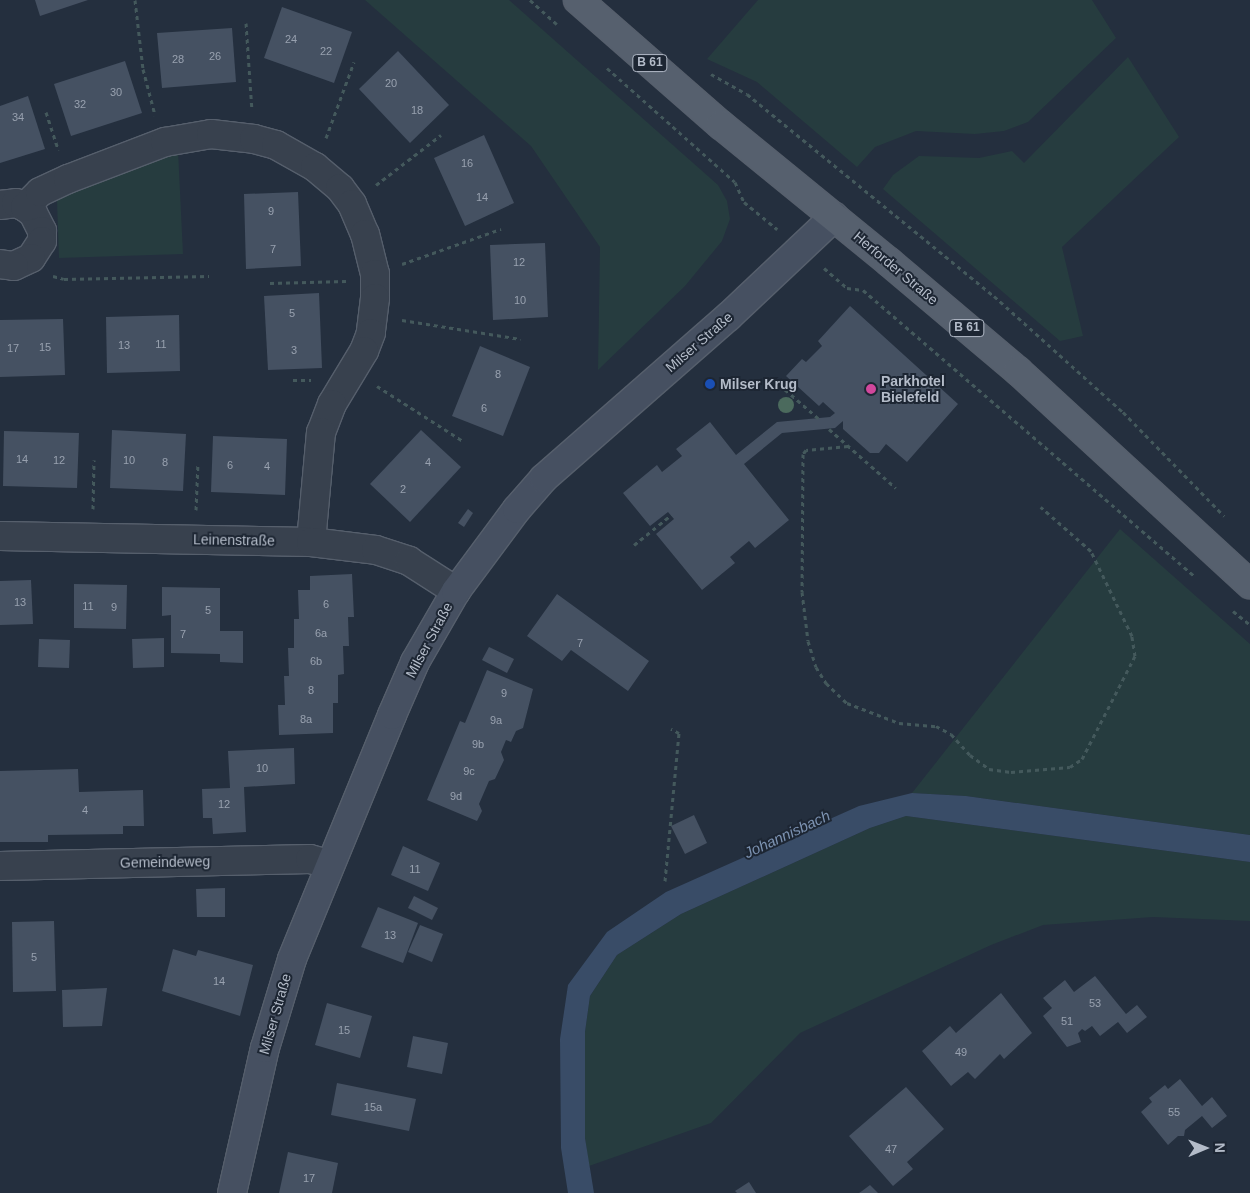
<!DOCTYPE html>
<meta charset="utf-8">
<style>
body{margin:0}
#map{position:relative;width:1250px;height:1193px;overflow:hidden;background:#242f3e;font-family:Helvetica,sans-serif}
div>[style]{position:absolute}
.green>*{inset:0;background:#263c3f}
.water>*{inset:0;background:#394c67}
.building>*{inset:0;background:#455162}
.path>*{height:3px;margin-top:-1.5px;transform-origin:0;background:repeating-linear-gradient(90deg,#44595c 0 4px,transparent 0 8px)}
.roads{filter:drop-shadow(1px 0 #565f6c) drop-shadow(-1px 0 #565f6c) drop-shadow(0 1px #565f6c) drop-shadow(0 -1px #565f6c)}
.minor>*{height:28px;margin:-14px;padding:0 14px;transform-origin:14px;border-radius:14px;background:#38414e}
.secondary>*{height:28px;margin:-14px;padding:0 14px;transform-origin:14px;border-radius:14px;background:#465061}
.primary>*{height:28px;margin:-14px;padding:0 14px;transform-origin:14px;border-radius:14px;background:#56606e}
.trees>*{width:16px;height:16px;margin:-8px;border-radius:50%;background:#4b6a5d}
.dots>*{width:14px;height:14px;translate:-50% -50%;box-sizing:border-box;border:2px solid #1d2633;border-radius:50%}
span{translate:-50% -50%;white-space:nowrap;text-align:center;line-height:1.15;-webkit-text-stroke:4px #1d2633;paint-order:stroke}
.number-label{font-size:11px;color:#98a1af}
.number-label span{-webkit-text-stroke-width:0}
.shield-label span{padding:1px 4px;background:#1d2633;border:1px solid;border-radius:4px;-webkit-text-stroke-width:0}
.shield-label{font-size:12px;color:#b4bcc9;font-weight:700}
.street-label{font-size:14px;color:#b4bcc9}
.poi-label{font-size:14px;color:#b4bcc9;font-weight:700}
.left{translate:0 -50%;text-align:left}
.water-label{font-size:15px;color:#7c92b1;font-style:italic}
.north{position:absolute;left:1180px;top:1123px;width:50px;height:50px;-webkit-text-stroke:4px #1d2633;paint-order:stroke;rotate:89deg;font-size:14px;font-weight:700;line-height:20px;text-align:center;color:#b4bcc9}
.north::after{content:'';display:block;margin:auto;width:18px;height:22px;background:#b4bcc9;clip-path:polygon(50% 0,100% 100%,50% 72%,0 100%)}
</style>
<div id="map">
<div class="green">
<i style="clip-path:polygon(365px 0,509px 0,718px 185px,727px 201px,730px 219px,722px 241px,685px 286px,598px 370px,600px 247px,531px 146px)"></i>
<i style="clip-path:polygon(758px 0,1092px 0,1116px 38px,1028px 122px,1004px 131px,975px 134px,916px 131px,875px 147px,857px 167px,757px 82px,707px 59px)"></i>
<i style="clip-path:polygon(1128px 57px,1179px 137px,1062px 247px,1083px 336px,1060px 341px,883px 189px,893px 175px,919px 156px,979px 158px,1012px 151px,1024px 163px)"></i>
<i style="clip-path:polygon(178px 150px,183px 254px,59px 258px,57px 201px,63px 190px)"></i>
<i style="clip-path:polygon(1120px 529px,1250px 644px,1250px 835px,966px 796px,912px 793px)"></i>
<i style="clip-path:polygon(906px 816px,1250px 862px,1250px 921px,1153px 917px,1043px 925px,991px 945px,800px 1033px,711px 1123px,589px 1166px,585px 1138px,585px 1032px,590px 996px,617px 955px,681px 914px,870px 828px)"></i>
</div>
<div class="water">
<i style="clip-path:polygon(912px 793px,966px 796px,1250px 835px,1250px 862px,906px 816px,870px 828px,681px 914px,617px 955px,590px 996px,585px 1032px,585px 1138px,594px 1193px,568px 1193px,561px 1148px,560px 1039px,568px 985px,607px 932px,666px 892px,859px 806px)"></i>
</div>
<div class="building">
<i style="clip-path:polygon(35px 0,88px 0,40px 16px)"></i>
<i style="clip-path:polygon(282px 7px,352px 32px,334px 83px,264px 58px)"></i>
<i style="clip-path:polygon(232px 28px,236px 82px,162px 88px,157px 33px)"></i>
<i style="clip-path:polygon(398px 51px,449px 105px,410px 143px,359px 89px)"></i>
<i style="clip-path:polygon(125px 61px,142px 113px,71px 136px,54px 84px)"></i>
<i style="clip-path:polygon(28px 96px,45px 149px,0 163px,0 106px)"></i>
<i style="clip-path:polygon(484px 135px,514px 203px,465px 226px,434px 158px)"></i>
<i style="clip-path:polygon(298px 192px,301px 266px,246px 269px,244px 194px)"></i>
<i style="clip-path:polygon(545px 243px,548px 317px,493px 320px,490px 245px)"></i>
<i style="clip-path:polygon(319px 293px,322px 368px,268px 370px,264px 296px)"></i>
<i style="clip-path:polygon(850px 306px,958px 404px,907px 462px,886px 444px,879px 453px,870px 453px,843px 429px,843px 421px,835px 428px,782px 433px,744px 464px,789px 520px,755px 548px,749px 541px,730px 557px,735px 563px,702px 590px,656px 534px,674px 519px,668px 512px,650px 526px,623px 493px,657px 465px,662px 472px,682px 456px,676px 449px,710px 422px,736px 455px,777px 422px,830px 417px,835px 413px,823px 402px,819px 406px,786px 376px,802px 359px,806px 362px,822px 346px,818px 341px)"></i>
<i style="clip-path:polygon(179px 315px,180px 371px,107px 373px,106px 317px)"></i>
<i style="clip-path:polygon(63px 319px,65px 375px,0 377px,0 320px)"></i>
<i style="clip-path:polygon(480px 346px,530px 367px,503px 436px,452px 416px)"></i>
<i style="clip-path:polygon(112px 430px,186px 434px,183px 491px,110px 488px)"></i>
<i style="clip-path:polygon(421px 430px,461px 467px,410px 522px,370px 484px)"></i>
<i style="clip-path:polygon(4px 431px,79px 433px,77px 488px,3px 486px)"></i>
<i style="clip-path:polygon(213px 436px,287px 439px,285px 495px,211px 492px)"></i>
<i style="clip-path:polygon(468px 509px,473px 513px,464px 527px,458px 523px)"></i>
<i style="clip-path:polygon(352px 574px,354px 617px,348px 617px,349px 646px,343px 646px,344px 674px,338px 675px,338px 703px,333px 703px,333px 733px,279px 735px,278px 705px,285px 705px,284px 676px,289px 676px,288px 648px,294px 648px,294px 619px,299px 619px,298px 590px,310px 590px,310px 576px)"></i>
<i style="clip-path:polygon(31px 580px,33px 624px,0 625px,0 581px)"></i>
<i style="clip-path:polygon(74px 584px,127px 585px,126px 629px,74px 628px)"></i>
<i style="clip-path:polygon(162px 587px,220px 588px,220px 631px,243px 631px,243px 663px,220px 662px,220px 654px,171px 653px,171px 615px,162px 616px)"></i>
<i style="clip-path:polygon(557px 594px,649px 661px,628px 691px,571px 650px,562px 661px,527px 636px)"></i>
<i style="clip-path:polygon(164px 638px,164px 667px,133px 668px,132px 639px)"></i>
<i style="clip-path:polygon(39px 639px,70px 640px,69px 668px,38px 667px)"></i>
<i style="clip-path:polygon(489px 647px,514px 659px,507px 673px,482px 660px)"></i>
<i style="clip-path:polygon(487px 670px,533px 689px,523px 728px,516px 731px,511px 742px,506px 740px,501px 752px,504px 760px,495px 779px,489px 781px,479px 804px,482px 811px,477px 821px,427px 800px,460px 721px,465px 723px)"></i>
<i style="clip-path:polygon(294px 748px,295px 784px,244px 787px,246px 832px,213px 834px,212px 818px,203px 818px,202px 789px,230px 788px,228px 751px)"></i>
<i style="clip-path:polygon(78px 769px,79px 792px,143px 790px,144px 826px,123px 826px,123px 834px,48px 835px,48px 842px,0 842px,0 771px)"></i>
<i style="clip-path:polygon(694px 815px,707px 843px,685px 854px,671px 826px)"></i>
<i style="clip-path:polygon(403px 846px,440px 863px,428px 891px,391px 875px)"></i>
<i style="clip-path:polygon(225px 888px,225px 917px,197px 917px,196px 889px)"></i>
<i style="clip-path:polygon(414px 896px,438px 908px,432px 920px,408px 908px)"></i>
<i style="clip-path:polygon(378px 907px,418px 923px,403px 963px,361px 947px)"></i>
<i style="clip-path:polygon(54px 921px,56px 991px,13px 992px,12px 922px)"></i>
<i style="clip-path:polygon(420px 925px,443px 934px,432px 962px,408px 952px)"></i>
<i style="clip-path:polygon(173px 949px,196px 956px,198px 950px,253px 965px,240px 1016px,162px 991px)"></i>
<i style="clip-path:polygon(1095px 976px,1126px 1014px,1137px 1005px,1147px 1017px,1127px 1033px,1118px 1022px,1100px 1036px,1092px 1026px,1085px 1031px,1082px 1029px,1078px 1033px,1081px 1042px,1067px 1047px,1043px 1016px,1052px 1008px,1043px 998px,1065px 980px,1074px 992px)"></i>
<i style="clip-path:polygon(107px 988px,102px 1026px,63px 1027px,62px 990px)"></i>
<i style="clip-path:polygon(1001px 993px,1032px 1033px,1004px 1059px,1000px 1054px,975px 1079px,968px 1072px,951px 1086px,922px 1051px,950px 1026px,956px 1033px)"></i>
<i style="clip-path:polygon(327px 1003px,372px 1016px,360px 1058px,315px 1045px)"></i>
<i style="clip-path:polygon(413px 1036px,448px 1043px,442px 1074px,407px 1067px)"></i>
<i style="clip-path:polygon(1180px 1079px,1202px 1106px,1212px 1097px,1227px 1116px,1212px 1128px,1202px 1116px,1185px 1130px,1184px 1136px,1178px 1136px,1168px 1145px,1141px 1112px,1152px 1102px,1149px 1098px,1165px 1085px,1168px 1089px)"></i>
<i style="clip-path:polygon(337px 1083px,416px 1099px,409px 1131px,331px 1115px)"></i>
<i style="clip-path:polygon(906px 1087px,944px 1129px,907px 1162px,913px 1169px,893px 1186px,849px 1136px)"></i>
<i style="clip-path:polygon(288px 1152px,338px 1163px,332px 1193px,279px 1193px)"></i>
<i style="clip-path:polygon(749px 1182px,756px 1193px,737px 1193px,735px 1191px)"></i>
<i style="clip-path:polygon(870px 1185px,878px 1193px,859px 1193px,862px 1191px)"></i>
</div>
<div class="path">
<i style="left:135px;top:0;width:69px;rotate:83.4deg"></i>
<i style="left:143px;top:69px;width:48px;rotate:75.4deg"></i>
<i style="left:530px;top:0;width:36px;rotate:42deg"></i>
<i style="left:246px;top:23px;width:87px;rotate:86.1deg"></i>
<i style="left:607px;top:68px;width:171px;rotate:41.7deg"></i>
<i style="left:735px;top:182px;width:22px;rotate:66deg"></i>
<i style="left:744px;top:202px;width:43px;rotate:39.3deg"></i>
<i style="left:711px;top:74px;width:41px;rotate:29.1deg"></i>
<i style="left:747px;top:94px;width:319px;rotate:39.3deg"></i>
<i style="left:994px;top:296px;width:173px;rotate:42deg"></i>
<i style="left:1123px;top:412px;width:145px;rotate:45.8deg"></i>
<i style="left:46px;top:112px;width:40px;rotate:72deg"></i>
<i style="left:326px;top:138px;width:81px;rotate:-69.8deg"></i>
<i style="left:376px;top:185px;width:82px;rotate:-37.6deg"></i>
<i style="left:402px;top:264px;width:105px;rotate:-19.5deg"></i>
<i style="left:824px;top:268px;width:30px;rotate:41deg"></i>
<i style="left:847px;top:288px;width:16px;rotate:7deg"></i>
<i style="left:863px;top:290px;width:439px;rotate:40.8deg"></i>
<i style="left:53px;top:276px;width:11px;rotate:15deg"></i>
<i style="left:64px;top:279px;width:145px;rotate:-1.2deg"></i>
<i style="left:270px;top:283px;width:76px;rotate:-1.5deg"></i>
<i style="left:402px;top:320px;width:120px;rotate:9.1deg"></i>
<i style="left:773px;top:379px;width:60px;rotate:40.9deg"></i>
<i style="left:293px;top:380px;width:18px"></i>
<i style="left:377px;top:386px;width:102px;rotate:32.6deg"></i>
<i style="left:829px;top:429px;width:89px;rotate:41.4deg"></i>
<i style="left:848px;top:446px;width:42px;rotate:174.6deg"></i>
<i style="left:806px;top:450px;width:5px;rotate:127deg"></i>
<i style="left:803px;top:454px;width:138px;rotate:90.4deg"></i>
<i style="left:802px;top:592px;width:49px;rotate:83deg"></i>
<i style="left:808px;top:641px;width:27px;rotate:73deg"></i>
<i style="left:816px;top:667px;width:19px;rotate:58deg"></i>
<i style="left:826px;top:683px;width:29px;rotate:44deg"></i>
<i style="left:847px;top:703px;width:56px;rotate:21deg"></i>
<i style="left:899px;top:723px;width:37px;rotate:5deg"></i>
<i style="left:936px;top:726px;width:17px;rotate:28deg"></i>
<i style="left:951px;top:734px;width:28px;rotate:48deg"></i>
<i style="left:970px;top:755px;width:24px;rotate:36deg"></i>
<i style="left:989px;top:769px;width:22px;rotate:8deg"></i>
<i style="left:1011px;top:772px;width:59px;rotate:-4.8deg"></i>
<i style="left:1070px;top:767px;width:14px;rotate:-34deg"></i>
<i style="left:1082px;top:759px;width:116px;rotate:-62.8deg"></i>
<i style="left:1135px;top:656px;width:20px;rotate:-99deg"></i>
<i style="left:1132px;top:636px;width:94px;rotate:-115.8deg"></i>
<i style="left:1091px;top:551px;width:67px;rotate:-138.7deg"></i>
<i style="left:93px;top:509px;width:49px;rotate:-88.8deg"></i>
<i style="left:196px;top:510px;width:47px;rotate:-87.6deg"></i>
<i style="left:634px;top:545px;width:48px;rotate:-39deg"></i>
<i style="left:1233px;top:611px;width:22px;rotate:39deg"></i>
<i style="left:665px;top:881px;width:149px;rotate:-84.6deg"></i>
<i style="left:679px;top:733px;width:9px;rotate:-153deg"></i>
</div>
<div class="roads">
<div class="minor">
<i style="left:0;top:205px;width:16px;rotate:-7deg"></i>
<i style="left:16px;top:203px;width:10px;rotate:24deg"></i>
<i style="left:25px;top:207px;width:10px;rotate:37deg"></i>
<i style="left:33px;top:213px;width:20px;rotate:63deg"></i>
<i style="left:42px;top:231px;width:10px;rotate:90deg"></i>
<i style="left:42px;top:241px;width:20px;rotate:123deg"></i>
<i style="left:31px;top:258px;width:19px;rotate:155deg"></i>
<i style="left:14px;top:266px;width:14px;rotate:-172deg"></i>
<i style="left:25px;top:207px;width:21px;rotate:-45deg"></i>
<i style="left:40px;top:192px;width:31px;rotate:-25deg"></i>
<i style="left:68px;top:179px;width:104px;rotate:-20.9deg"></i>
<i style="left:165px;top:142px;width:47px;rotate:-9.9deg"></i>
<i style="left:211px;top:134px;width:43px;rotate:6.6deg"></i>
<i style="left:254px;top:139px;width:23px;rotate:15deg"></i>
<i style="left:276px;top:145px;width:45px;rotate:29.4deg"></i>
<i style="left:315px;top:167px;width:33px;rotate:40deg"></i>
<i style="left:340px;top:188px;width:20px;rotate:53deg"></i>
<i style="left:352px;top:204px;width:33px;rotate:67deg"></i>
<i style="left:365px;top:234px;width:41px;rotate:76deg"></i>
<i style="left:375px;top:274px;width:24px;rotate:90deg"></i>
<i style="left:375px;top:298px;width:35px;rotate:97deg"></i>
<i style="left:371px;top:333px;width:19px;rotate:111deg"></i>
<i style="left:364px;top:351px;width:62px;rotate:121.1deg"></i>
<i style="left:332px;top:404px;width:30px;rotate:111deg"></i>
<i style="left:321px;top:432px;width:110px;rotate:95.2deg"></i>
<i style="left:0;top:536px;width:311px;rotate:1.1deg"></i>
<i style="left:311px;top:542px;width:65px;rotate:7deg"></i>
<i style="left:376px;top:550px;width:35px;rotate:18deg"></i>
<i style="left:409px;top:561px;width:56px;rotate:32.6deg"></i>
<i style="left:0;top:866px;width:310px;rotate:-1.3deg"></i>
<i style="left:310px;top:859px;width:20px;rotate:15deg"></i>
</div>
<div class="secondary">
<i style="left:232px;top:1193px;width:149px;rotate:-77.2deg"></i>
<i style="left:265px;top:1048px;width:93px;rotate:-73.1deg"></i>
<i style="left:292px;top:959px;width:264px;rotate:-67.7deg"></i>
<i style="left:392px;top:715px;width:58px;rotate:-66.5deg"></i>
<i style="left:415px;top:662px;width:82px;rotate:-60deg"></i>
<i style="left:456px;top:591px;width:102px;rotate:-53.4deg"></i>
<i style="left:517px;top:509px;width:41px;rotate:-48.9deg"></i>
<i style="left:544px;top:478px;width:244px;rotate:-41.2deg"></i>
<i style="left:728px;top:317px;width:146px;rotate:-43.3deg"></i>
</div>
<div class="primary">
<i style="left:578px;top:0;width:190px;rotate:41.2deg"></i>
<i style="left:721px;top:125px;width:217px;rotate:39.2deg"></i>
<i style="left:889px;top:262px;width:169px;rotate:40.2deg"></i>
<i style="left:1018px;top:371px;width:315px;rotate:42.6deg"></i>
</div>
</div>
<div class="trees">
<i style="left:786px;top:405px"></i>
</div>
<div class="dots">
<i style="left:710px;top:384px;background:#1a4fb4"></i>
<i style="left:871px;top:389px;background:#d1479c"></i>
</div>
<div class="number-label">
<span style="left:291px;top:39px">24</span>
<span style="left:326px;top:51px">22</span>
<span style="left:215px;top:56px">26</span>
<span style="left:178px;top:59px">28</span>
<span style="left:391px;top:83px">20</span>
<span style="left:116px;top:92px">30</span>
<span style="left:80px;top:104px">32</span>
<span style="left:417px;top:110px">18</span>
<span style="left:18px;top:117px">34</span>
<span style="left:467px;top:163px">16</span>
<span style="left:482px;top:197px">14</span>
<span style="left:271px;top:211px">9</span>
<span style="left:273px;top:249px">7</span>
<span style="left:519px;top:262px">12</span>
<span style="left:520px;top:300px">10</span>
<span style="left:292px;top:313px">5</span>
<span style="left:161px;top:344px">11</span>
<span style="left:124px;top:345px">13</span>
<span style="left:45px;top:347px">15</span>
<span style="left:13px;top:348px">17</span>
<span style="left:294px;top:350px">3</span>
<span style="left:498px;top:374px">8</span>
<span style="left:484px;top:408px">6</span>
<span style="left:22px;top:459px">14</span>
<span style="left:59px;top:460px">12</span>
<span style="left:129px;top:460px">10</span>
<span style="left:165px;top:462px">8</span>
<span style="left:428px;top:462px">4</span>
<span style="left:230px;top:465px">6</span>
<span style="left:267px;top:466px">4</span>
<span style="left:403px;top:489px">2</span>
<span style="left:20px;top:602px">13</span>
<span style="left:326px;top:604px">6</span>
<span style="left:88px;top:606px">11</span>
<span style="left:114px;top:607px">9</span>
<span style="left:208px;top:610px">5</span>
<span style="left:321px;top:633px">6a</span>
<span style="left:183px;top:634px">7</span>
<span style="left:580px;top:643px">7</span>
<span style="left:316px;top:661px">6b</span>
<span style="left:311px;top:690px">8</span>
<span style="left:504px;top:693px">9</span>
<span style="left:306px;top:719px">8a</span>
<span style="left:496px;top:720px">9a</span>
<span style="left:478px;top:744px">9b</span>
<span style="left:262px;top:768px">10</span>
<span style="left:469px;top:771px">9c</span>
<span style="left:456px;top:796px">9d</span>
<span style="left:224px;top:804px">12</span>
<span style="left:85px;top:810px">4</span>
<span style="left:415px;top:869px">11</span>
<span style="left:390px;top:935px">13</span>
<span style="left:34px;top:957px">5</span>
<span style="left:219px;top:981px">14</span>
<span style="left:1095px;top:1003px">53</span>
<span style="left:1067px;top:1021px">51</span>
<span style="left:344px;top:1030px">15</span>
<span style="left:961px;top:1052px">49</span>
<span style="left:373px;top:1107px">15a</span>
<span style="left:1174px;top:1112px">55</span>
<span style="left:891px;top:1149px">47</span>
<span style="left:309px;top:1178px">17</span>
</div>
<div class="shield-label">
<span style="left:650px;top:63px">B 61</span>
<span style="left:967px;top:328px">B 61</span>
</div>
<div class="street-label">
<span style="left:896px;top:268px;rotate:40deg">Herforder Straße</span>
<span style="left:699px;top:342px;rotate:-41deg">Milser Straße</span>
<span style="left:234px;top:540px;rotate:1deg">Leinenstraße</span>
<span style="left:429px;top:640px;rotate:-62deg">Milser Straße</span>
<span style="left:165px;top:862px;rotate:-1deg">Gemeindeweg</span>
<span style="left:275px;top:1014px;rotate:-74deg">Milser Straße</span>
</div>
<div class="poi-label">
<span class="left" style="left:881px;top:389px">Parkhotel<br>Bielefeld</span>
<span class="left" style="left:720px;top:384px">Milser Krug</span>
</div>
<div class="water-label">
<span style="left:787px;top:834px;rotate:-25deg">Johannisbach</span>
</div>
<div class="north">N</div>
</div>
